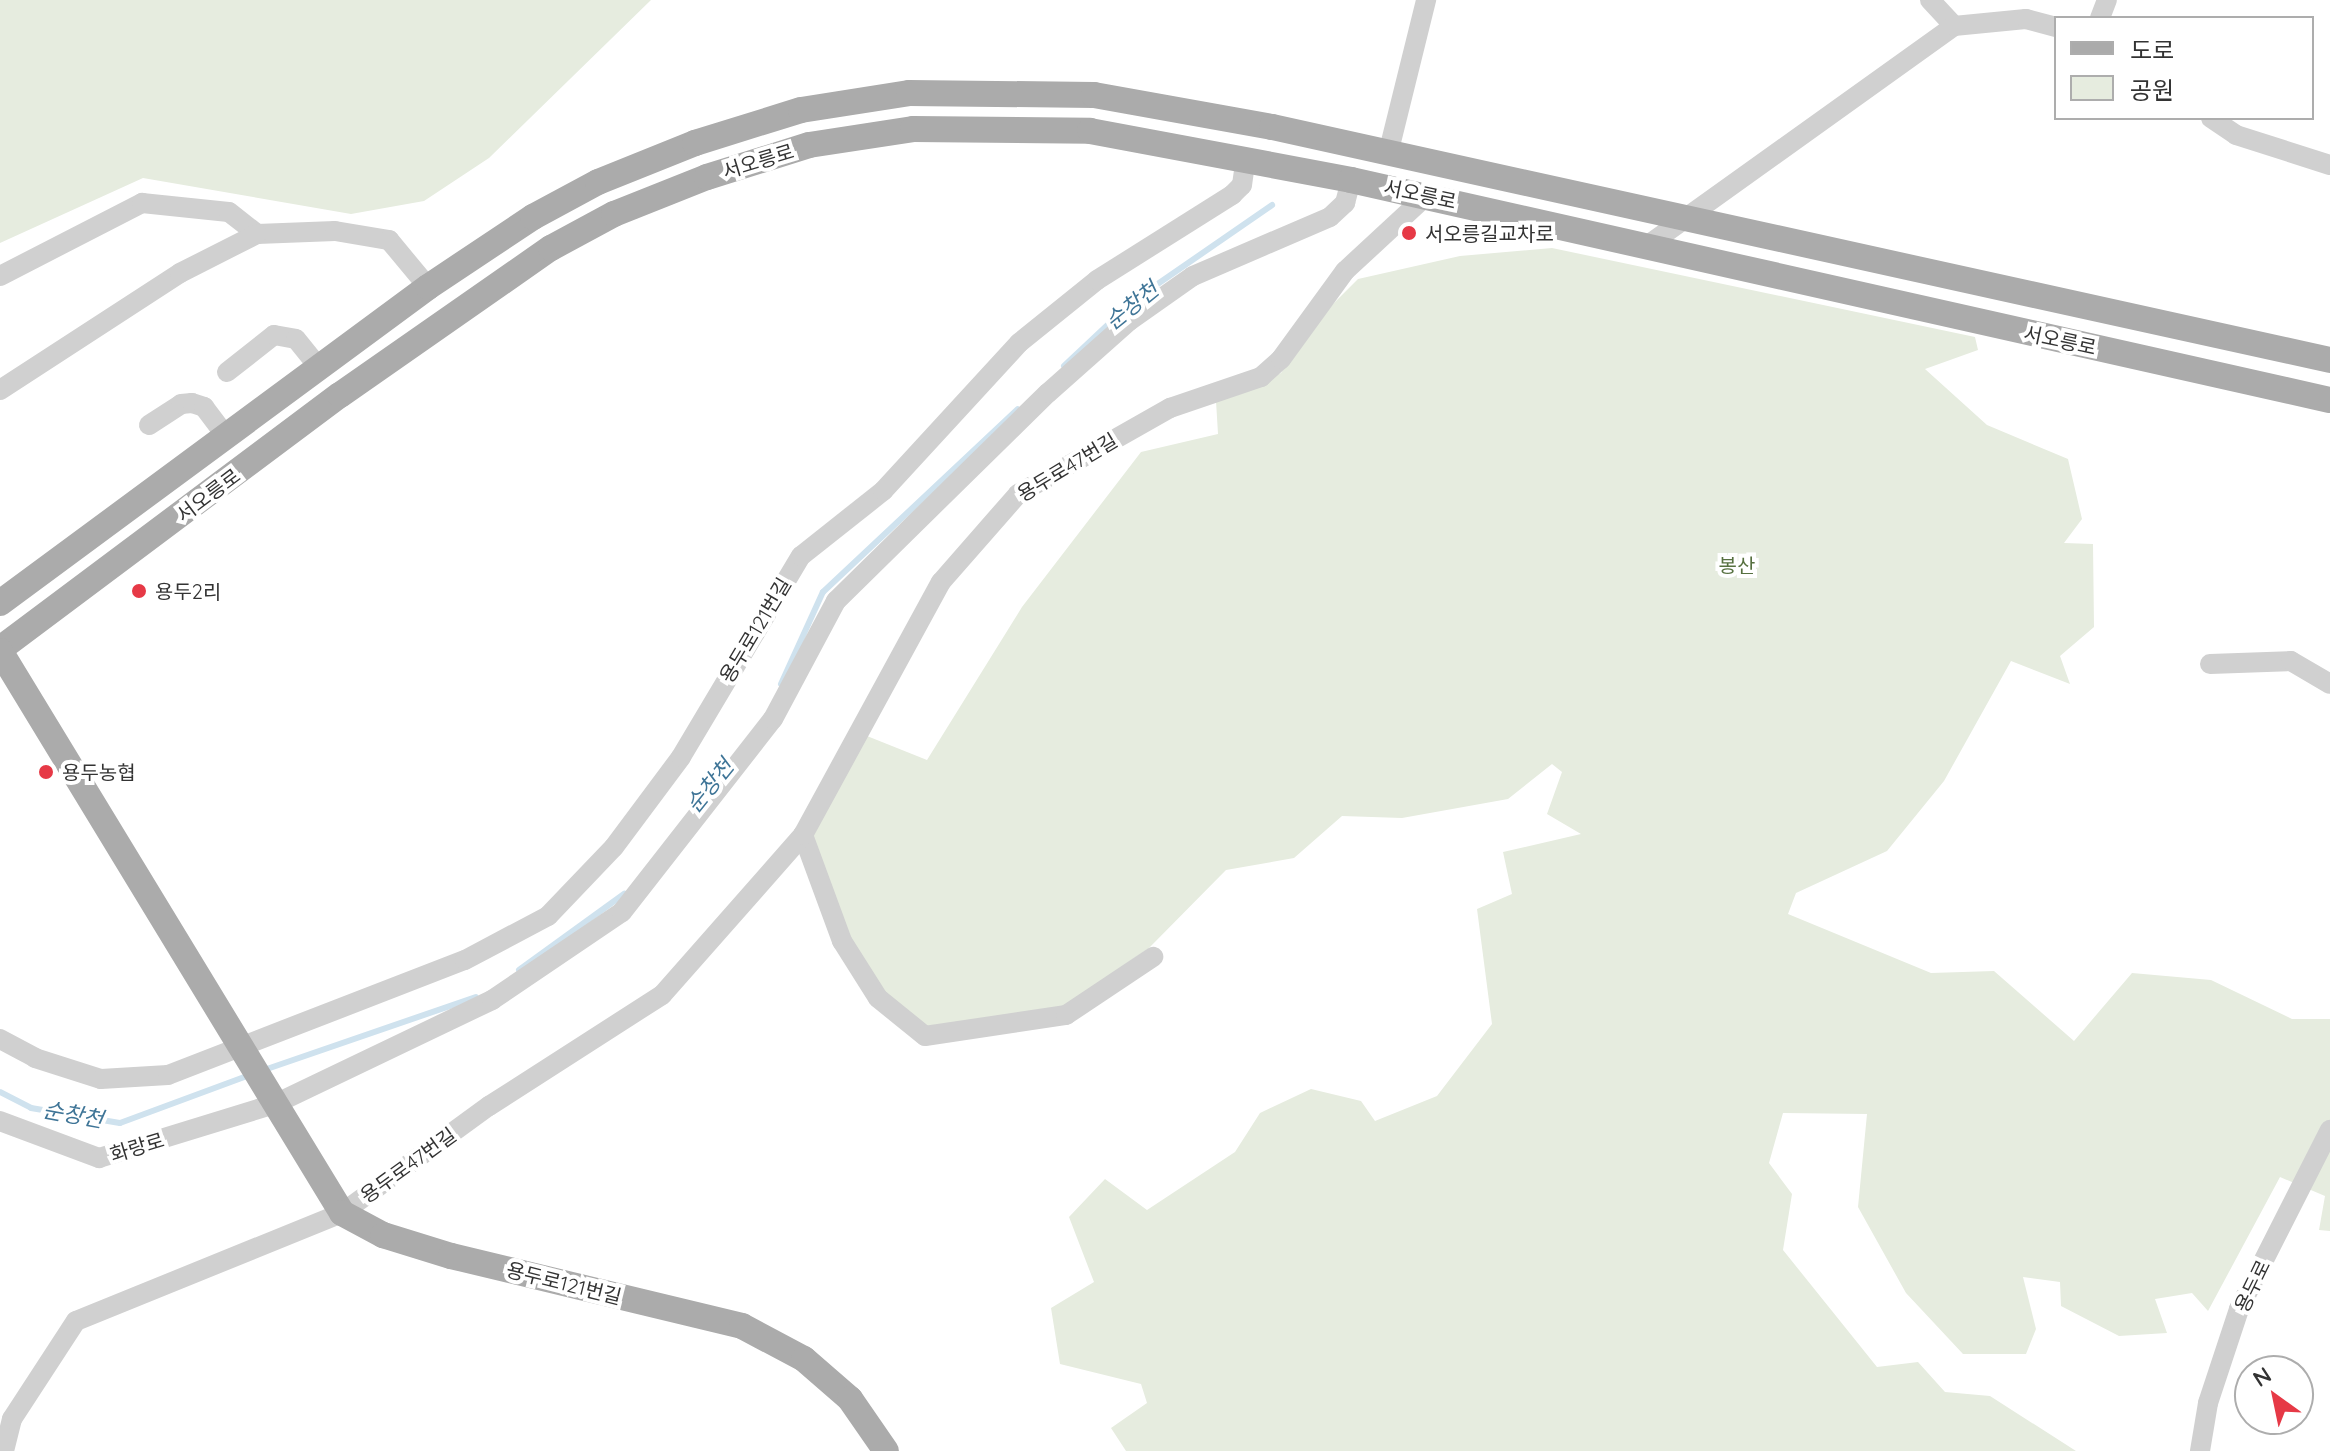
<!DOCTYPE html>
<meta charset="utf-8">
<style>
body{margin:0}
#map{position:relative;width:2330px;height:1451px;overflow:hidden;background:#fff;font-family:Quicksand,"Noto Sans KR",sans-serif}
div>[style]{position:absolute}
.green>*{inset:0;background:#e6ecdf}
.stream>*{height:6px;margin:-3px;padding:0 3px;transform-origin:3px;border-radius:3px;background:#cfe2ee}
.minor>*{height:20px;margin:-10px;padding:0 10px;transform-origin:10px;border-radius:10px;background:#d0d0d0}
.major>*{height:26px;margin:-13px;padding:0 13px;transform-origin:13px;border-radius:13px;background:#ababab}
.dots>*{width:22px;height:22px;translate:-50% -50%;box-sizing:border-box;border:4px solid #fff;border-radius:50%}
span{translate:-50% -50%;white-space:nowrap;text-align:center;line-height:1.15;-webkit-text-stroke:8px #fff;paint-order:stroke}
.street-label{font-size:20px;color:#333}
.poi-label{font-size:20px;color:#333}
.left{translate:0 -50%;text-align:left}
.park-label{font-size:20px;color:#56703f}
.water-label{font-size:22px;color:#3f7597;font-style:italic}
.legend{position:absolute;left:2054px;top:16px;width:260px;height:104px;box-sizing:border-box;background:#fff;border:2px solid #adadad;margin:0;padding:10px 14px;list-style:none;font-size:24px;color:#333}
.legend li{display:flex;align-items:center;gap:16px;height:40px}
.legend b{width:40px;border:2px solid #adadad}
.north{position:absolute;left:2234px;top:1355px;width:80px;height:80px;box-sizing:border-box;background:#fff;border:2px solid #adadad;border-radius:50%;rotate:327deg;font-size:22px;font-weight:700;line-height:32px;text-align:center;color:#333}
.north::after{content:'';display:block;margin:auto;width:28px;height:36px;background:#e63946;clip-path:polygon(50% 0,100% 100%,50% 72%,0 100%)}
</style>
<div id="map">
<div class="green">
<i style="clip-path:polygon(0 0,651px 0,489px 158px,424px 201px,351px 214px,143px 178px,0 243px)"></i>
<i style="clip-path:polygon(1552px 248px,1975px 337px,1978px 350px,1925px 369px,1987px 425px,2068px 459px,2082px 519px,2064px 543px,2093px 544px,2094px 627px,2060px 656px,2070px 684px,2011px 661px,1944px 781px,1887px 851px,1796px 893px,1788px 914px,1931px 973px,1994px 971px,2074px 1041px,2132px 973px,2211px 980px,2292px 1019px,2330px 1019px,2330px 1231px,2319px 1230px,2325px 1196px,2280px 1177px,2208px 1311px,2192px 1293px,2155px 1299px,2167px 1333px,2119px 1336px,2061px 1306px,2060px 1282px,2023px 1277px,2036px 1329px,2026px 1354px,1963px 1354px,1906px 1293px,1858px 1207px,1867px 1114px,1783px 1113px,1769px 1163px,1792px 1194px,1783px 1250px,1877px 1367px,1918px 1362px,1945px 1392px,1990px 1396px,2076px 1451px,1126px 1451px,1111px 1428px,1147px 1403px,1141px 1384px,1060px 1364px,1051px 1308px,1094px 1282px,1069px 1217px,1105px 1179px,1147px 1210px,1235px 1152px,1260px 1113px,1311px 1089px,1361px 1101px,1375px 1121px,1437px 1096px,1492px 1024px,1477px 909px,1512px 894px,1503px 852px,1581px 834px,1547px 814px,1562px 772px,1552px 764px,1508px 799px,1402px 818px,1342px 816px,1294px 858px,1226px 870px,1149px 948px,1061px 1008px,927px 1027px,883px 994px,849px 938px,810px 837px,867px 736px,927px 760px,1022px 607px,1141px 452px,1218px 434px,1216px 401px,1281px 373px,1320px 317px,1358px 279px,1460px 256px)"></i>
</div>
<div class="stream">
<i style="left:1064px;top:366px;width:95px;rotate:-43.3deg"></i>
<i style="left:1133px;top:301px;width:169px;rotate:-34.6deg"></i>
<i style="left:781px;top:684px;width:101px;rotate:-65.5deg"></i>
<i style="left:823px;top:592px;width:267px;rotate:-43.2deg"></i>
<i style="left:519px;top:970px;width:130px;rotate:-35.9deg"></i>
<i style="left:264px;top:1070px;width:224px;rotate:-19deg"></i>
<i style="left:0;top:1092px;width:35px;rotate:27deg"></i>
<i style="left:31px;top:1108px;width:90px;rotate:9.6deg"></i>
<i style="left:120px;top:1123px;width:139px;rotate:-20.3deg"></i>
</div>
<div class="minor">
<i style="left:1930px;top:0;width:35px;rotate:47deg"></i>
<i style="left:2100px;top:18px;width:19px;rotate:-69deg"></i>
<i style="left:2211px;top:118px;width:30px;rotate:34deg"></i>
<i style="left:2236px;top:135px;width:99px;rotate:17.7deg"></i>
<i style="left:1388px;top:154px;width:159px;rotate:-76.1deg"></i>
<i style="left:1651px;top:243px;width:373px;rotate:-35.6deg"></i>
<i style="left:1954px;top:26px;width:72px;rotate:-5.6deg"></i>
<i style="left:2026px;top:19px;width:31px;rotate:15deg"></i>
<i style="left:0;top:276px;width:160px;rotate:-27.2deg"></i>
<i style="left:142px;top:203px;width:87px;rotate:5.9deg"></i>
<i style="left:229px;top:212px;width:36px;rotate:38deg"></i>
<i style="left:257px;top:234px;width:78px;rotate:-2.2deg"></i>
<i style="left:335px;top:231px;width:55px;rotate:9.5deg"></i>
<i style="left:389px;top:240px;width:61px;rotate:50.3deg"></i>
<i style="left:227px;top:372px;width:60px;rotate:-38.2deg"></i>
<i style="left:274px;top:335px;width:22px;rotate:10deg"></i>
<i style="left:296px;top:339px;width:35px;rotate:51deg"></i>
<i style="left:0;top:390px;width:215px;rotate:-33deg"></i>
<i style="left:180px;top:273px;width:86px;rotate:-26.9deg"></i>
<i style="left:149px;top:425px;width:38px;rotate:-33deg"></i>
<i style="left:181px;top:404px;width:11px;rotate:-5deg"></i>
<i style="left:192px;top:403px;width:13px;rotate:18deg"></i>
<i style="left:204px;top:407px;width:38px;rotate:53deg"></i>
<i style="left:2210px;top:664px;width:81px;rotate:-2.1deg"></i>
<i style="left:2291px;top:661px;width:45px;rotate:30.5deg"></i>
<i style="left:803px;top:835px;width:113px;rotate:69.8deg"></i>
<i style="left:842px;top:941px;width:67px;rotate:57.7deg"></i>
<i style="left:878px;top:998px;width:60px;rotate:39deg"></i>
<i style="left:925px;top:1036px;width:143px;rotate:-8.5deg"></i>
<i style="left:1066px;top:1015px;width:105px;rotate:-33.7deg"></i>
<i style="left:0;top:1039px;width:40px;rotate:28deg"></i>
<i style="left:35px;top:1058px;width:69px;rotate:17.7deg"></i>
<i style="left:101px;top:1079px;width:67px;rotate:-3.4deg"></i>
<i style="left:168px;top:1075px;width:318px;rotate:-21.2deg"></i>
<i style="left:465px;top:960px;width:94px;rotate:-27.9deg"></i>
<i style="left:548px;top:916px;width:95px;rotate:-46.3deg"></i>
<i style="left:614px;top:847px;width:112px;rotate:-53.3deg"></i>
<i style="left:681px;top:757px;width:234px;rotate:-59.2deg"></i>
<i style="left:801px;top:556px;width:105px;rotate:-38.4deg"></i>
<i style="left:883px;top:491px;width:201px;rotate:-47.4deg"></i>
<i style="left:1019px;top:343px;width:100px;rotate:-38.9deg"></i>
<i style="left:1097px;top:280px;width:160px;rotate:-32.2deg"></i>
<i style="left:1232px;top:195px;width:14px;rotate:-45deg"></i>
<i style="left:1242px;top:185px;width:22px;rotate:-82deg"></i>
<i style="left:0;top:1121px;width:106px;rotate:20.5deg"></i>
<i style="left:99px;top:1158px;width:184px;rotate:-17.1deg"></i>
<i style="left:275px;top:1104px;width:241px;rotate:-25.6deg"></i>
<i style="left:492px;top:1000px;width:157px;rotate:-34.1deg"></i>
<i style="left:622px;top:912px;width:245px;rotate:-52deg"></i>
<i style="left:773px;top:719px;width:134px;rotate:-61.9deg"></i>
<i style="left:836px;top:601px;width:297px;rotate:-44.5deg"></i>
<i style="left:1048px;top:393px;width:108px;rotate:-41.6deg"></i>
<i style="left:1129px;top:321px;width:78px;rotate:-35.1deg"></i>
<i style="left:1193px;top:276px;width:149px;rotate:-23.3deg"></i>
<i style="left:1330px;top:217px;width:21px;rotate:-43deg"></i>
<i style="left:1345px;top:203px;width:24px;rotate:-75deg"></i>
<i style="left:4px;top:1451px;width:33px;rotate:-76deg"></i>
<i style="left:12px;top:1419px;width:117px;rotate:-56.9deg"></i>
<i style="left:76px;top:1321px;width:287px;rotate:-22.1deg"></i>
<i style="left:342px;top:1213px;width:182px;rotate:-36.1deg"></i>
<i style="left:489px;top:1106px;width:206px;rotate:-32.7deg"></i>
<i style="left:662px;top:995px;width:213px;rotate:-48.6deg"></i>
<i style="left:803px;top:835px;width:288px;rotate:-61.4deg"></i>
<i style="left:941px;top:582px;width:117px;rotate:-48.8deg"></i>
<i style="left:1018px;top:494px;width:175px;rotate:-29.5deg"></i>
<i style="left:1170px;top:408px;width:96px;rotate:-18.8deg"></i>
<i style="left:1261px;top:377px;width:27px;rotate:-42deg"></i>
<i style="left:1281px;top:359px;width:109px;rotate:-54deg"></i>
<i style="left:1345px;top:271px;width:110px;rotate:-42.8deg"></i>
<i style="left:2200px;top:1451px;width:49px;rotate:-80.5deg"></i>
<i style="left:2208px;top:1403px;width:99px;rotate:-71.7deg"></i>
<i style="left:2239px;top:1309px;width:201px;rotate:-63.1deg"></i>
</div>
<div class="major">
<i style="left:0;top:603px;width:532px;rotate:-36.44deg"></i>
<i style="left:428px;top:287px;width:126px;rotate:-33.7deg"></i>
<i style="left:533px;top:217px;width:74px;rotate:-28.3deg"></i>
<i style="left:598px;top:182px;width:105px;rotate:-21.9deg"></i>
<i style="left:695px;top:143px;width:111px;rotate:-17.3deg"></i>
<i style="left:801px;top:110px;width:109px;rotate:-8.9deg"></i>
<i style="left:909px;top:93px;width:185px;rotate:0.6deg"></i>
<i style="left:1094px;top:95px;width:181px;rotate:10.2deg"></i>
<i style="left:1272px;top:127px;width:1083px;rotate:12.42deg"></i>
<i style="left:0;top:649px;width:424px;rotate:-36.8deg"></i>
<i style="left:340px;top:395px;width:257px;rotate:-34.9deg"></i>
<i style="left:551px;top:248px;width:72px;rotate:-28.4deg"></i>
<i style="left:614px;top:214px;width:100px;rotate:-21.7deg"></i>
<i style="left:707px;top:177px;width:107px;rotate:-17.4deg"></i>
<i style="left:809px;top:145px;width:105px;rotate:-8.7deg"></i>
<i style="left:913px;top:129px;width:177px;rotate:0.6deg"></i>
<i style="left:1090px;top:131px;width:266px;rotate:10.6deg"></i>
<i style="left:1351px;top:180px;width:1003px;rotate:12.67deg"></i>
<i style="left:0;top:651px;width:658px;rotate:58.68deg"></i>
<i style="left:342px;top:1213px;width:47px;rotate:28.2deg"></i>
<i style="left:383px;top:1235px;width:71px;rotate:17.2deg"></i>
<i style="left:451px;top:1256px;width:299px;rotate:13.5deg"></i>
<i style="left:742px;top:1326px;width:70px;rotate:28deg"></i>
<i style="left:804px;top:1359px;width:61px;rotate:41deg"></i>
<i style="left:850px;top:1399px;width:63px;rotate:55.3deg"></i>
</div>
<div class="dots">
<i style="left:1409px;top:233px;background:#e63946"></i>
<i style="left:139px;top:591px;background:#e63946"></i>
<i style="left:46px;top:772px;background:#e63946"></i>
</div>
<div class="street-label">
<span style="left:758px;top:161px;rotate:-17deg">서오릉로</span>
<span style="left:1420px;top:194px;rotate:12deg">서오릉로</span>
<span style="left:2060px;top:340px;rotate:12deg">서오릉로</span>
<span style="left:1067px;top:467px;rotate:-31deg">용두로47번길</span>
<span style="left:208px;top:495px;rotate:-37deg">서오릉로</span>
<span style="left:755px;top:630px;rotate:-59deg">용두로121번길</span>
<span style="left:137px;top:1147px;rotate:-17deg">화랑로</span>
<span style="left:408px;top:1165px;rotate:-36deg">용두로47번길</span>
<span style="left:564px;top:1283px;rotate:14deg">용두로121번길</span>
<span style="left:2252px;top:1286px;rotate:-64deg">용두로</span>
</div>
<div class="poi-label">
<span class="left" style="left:1425px;top:233px">서오릉길교차로</span>
<span class="left" style="left:155px;top:591px">용두2리</span>
<span class="left" style="left:62px;top:772px">용두농협</span>
</div>
<div class="park-label">
<span style="left:1737px;top:565px">봉산</span>
</div>
<div class="water-label">
<span style="left:1132px;top:306px;rotate:-39deg">순창천</span>
<span style="left:710px;top:786px;rotate:-51deg">순창천</span>
<span style="left:73px;top:1115px;rotate:10deg">순창천</span>
</div>
<ul class="legend">
<li><b style="height:10px;background:#ababab"></b>도로</li>
<li><b style="height:22px;background:#e6ecdf"></b>공원</li>
</ul>
<div class="north">N</div>
</div>
